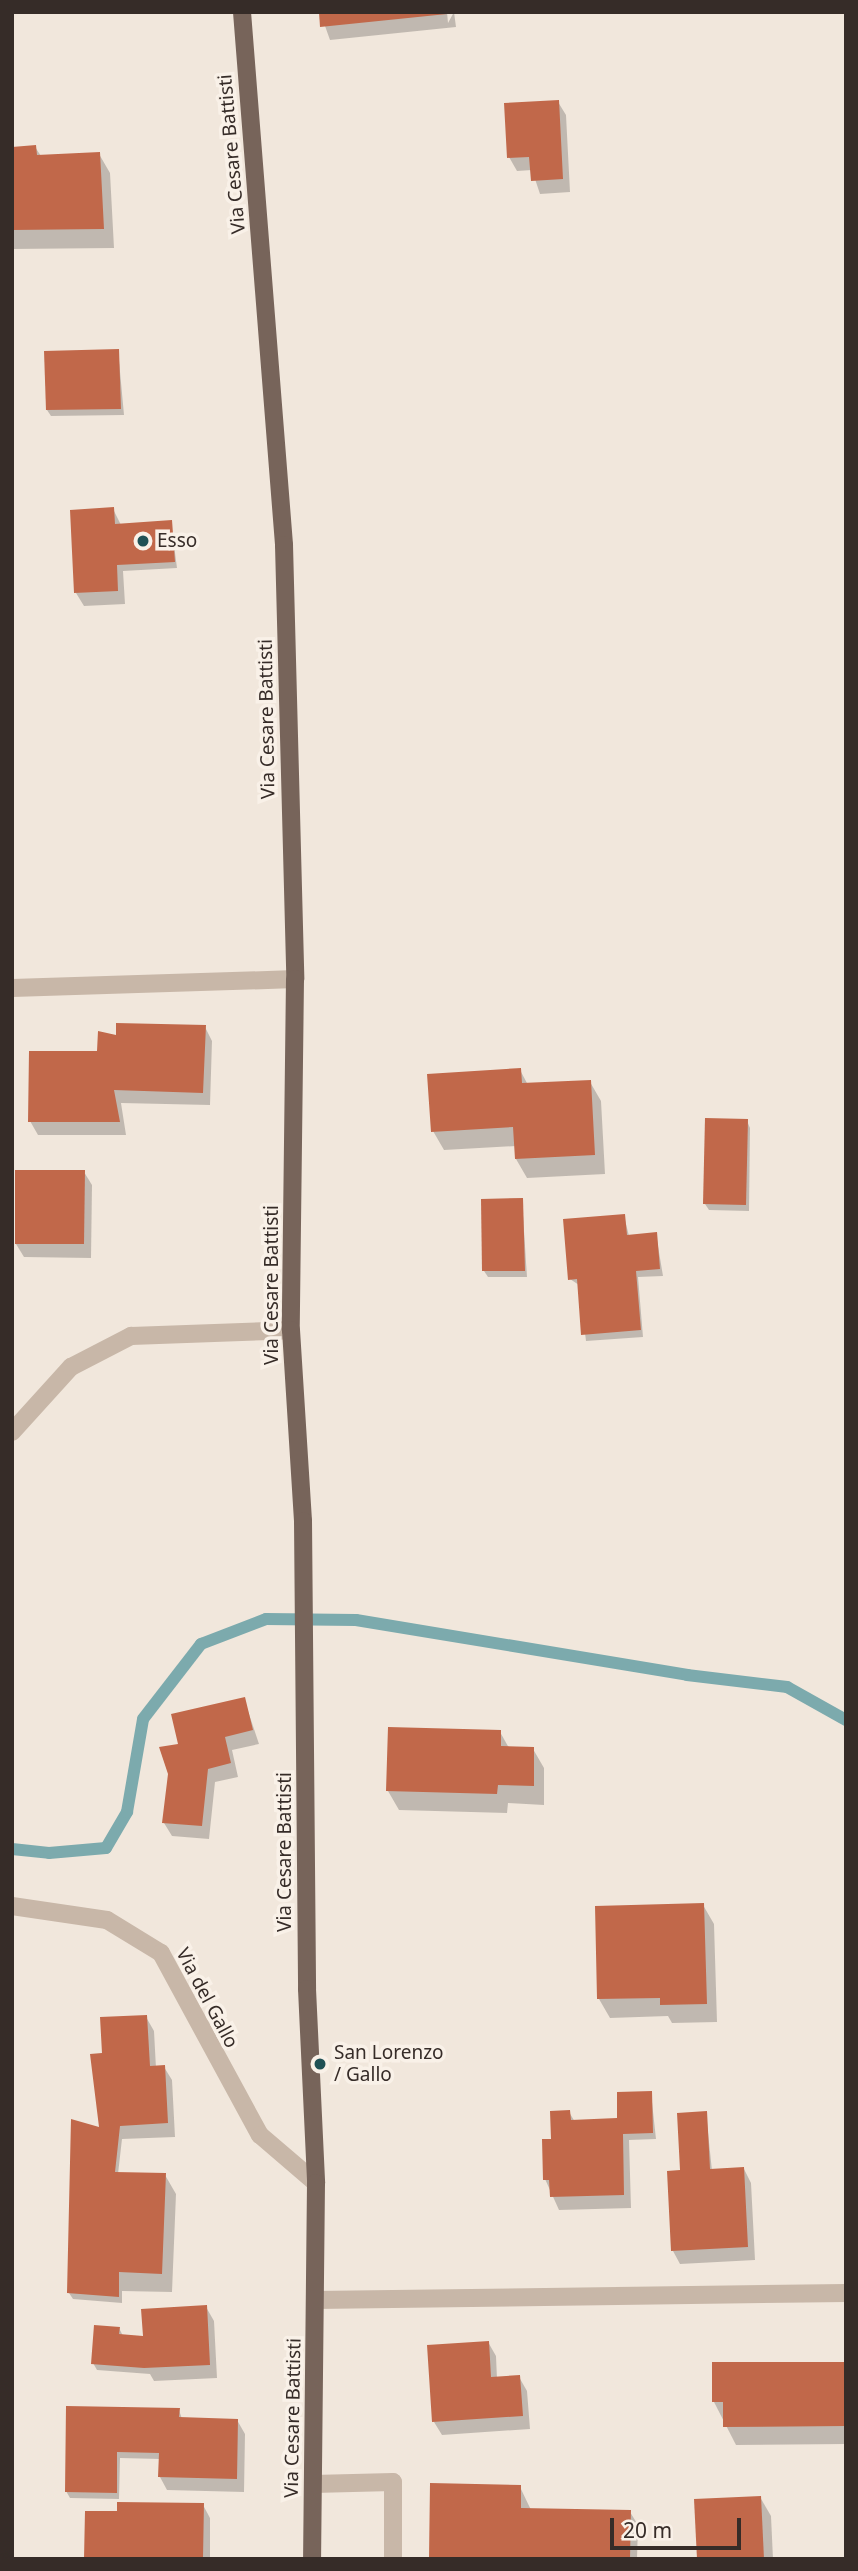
<!DOCTYPE html>
<style>
body{margin:0}
#map{position:relative;width:858px;height:2571px;overflow:hidden;background:#f1e7dc;font-family:"Noto Sans",sans-serif}
div>[style]{position:absolute}
.shadow>*{inset:0;background:#0003}
.stream>*{height:12px;margin:-6px;padding:0 6px;transform-origin:6px;border-radius:6px;background:#7caaad}
.building>*{inset:0;background:#c1684a}
.minor>*{height:18px;margin:-9px;padding:0 9px;transform-origin:9px;border-radius:9px;background:#c8b7a8}
.major>*{height:18px;margin:-9px;padding:0 9px;transform-origin:9px;border-radius:9px;background:#77645a}
.dots>*{width:19px;height:19px;translate:-50% -50%;box-sizing:border-box;border:4px solid #f9f1e8;border-radius:50%}
span{translate:-50% -50%;white-space:nowrap;text-align:center;line-height:1.15;-webkit-text-stroke:7px #f9f1e8;paint-order:stroke}
.street-label{font-size:19px;color:#362c28}
.poi-label{font-size:19px;color:#362c28}
.left{translate:0 -50%;text-align:left}
.frame{position:absolute;inset:0;border:14px solid #362c28;pointer-events:none}
.scale{position:absolute;left:610px;top:2518px;width:131px;height:32px;box-sizing:border-box;border:4px solid #362c28;border-top:0;padding-left:9px;font-size:21px;line-height:24px;white-space:nowrap;color:#362c28;-webkit-text-stroke:5px #f9f1e8;paint-order:stroke}
</style>
<div id="map">
<div class="shadow">
<i style="clip-path:polygon(320px 12px,447px 12px,448px 23px,454px 12px,456px 27px,330px 40px)"></i>
<i style="clip-path:polygon(558px 102px,566px 115px,570px 192px,540px 194px,532px 170px,517px 171px,509px 157px)"></i>
<i style="clip-path:polygon(35px 147px,41px 156px,99px 154px,110px 173px,114px 248px,12px 249px,12px 148px)"></i>
<i style="clip-path:polygon(118px 350px,124px 415px,51px 416px,47px 410px)"></i>
<i style="clip-path:polygon(113px 509px,121px 525px,171px 522px,177px 568px,123px 571px,125px 604px,84px 606px,76px 593px)"></i>
<i style="clip-path:polygon(205px 1027px,212px 1041px,210px 1105px,121px 1103px,126px 1135px,38px 1135px,30px 1121px,118px 1037px)"></i>
<i style="clip-path:polygon(520px 1070px,528px 1085px,590px 1082px,601px 1101px,605px 1174px,527px 1178px,516px 1159px,516px 1146px,444px 1150px,433px 1131px)"></i>
<i style="clip-path:polygon(747px 1121px,750px 1128px,749px 1211px,709px 1210px,705px 1204px)"></i>
<i style="clip-path:polygon(84px 1172px,92px 1185px,91px 1258px,24px 1257px,16px 1244px)"></i>
<i style="clip-path:polygon(522px 1200px,527px 1277px,488px 1277px,484px 1271px)"></i>
<i style="clip-path:polygon(624px 1216px,629px 1236px,656px 1234px,663px 1276px,638px 1277px,643px 1337px,586px 1341px,579px 1285px,570px 1279px)"></i>
<i style="clip-path:polygon(244px 1699px,259px 1744px,232px 1750px,238px 1777px,215px 1782px,209px 1839px,172px 1836px,164px 1823px,180px 1745px)"></i>
<i style="clip-path:polygon(500px 1732px,509px 1748px,533px 1749px,544px 1768px,544px 1805px,508px 1803px,507px 1813px,399px 1810px,388px 1791px)"></i>
<i style="clip-path:polygon(703px 1905px,714px 1924px,717px 2022px,672px 2023px,668px 2016px,610px 2018px,599px 1999px,597px 1907px)"></i>
<i style="clip-path:polygon(146px 2017px,154px 2031px,156px 2068px,164px 2067px,172px 2080px,175px 2137px,122px 2139px,118px 2174px,165px 2175px,176px 2194px,172px 2292px,122px 2291px,122px 2303px,73px 2299px,69px 2293px,100px 2129px,92px 2055px,104px 2055px)"></i>
<i style="clip-path:polygon(651px 2093px,656px 2139px,629px 2140px,631px 2208px,559px 2210px,545px 2179px,553px 2141px,569px 2112px,575px 2122px,623px 2120px)"></i>
<i style="clip-path:polygon(706px 2113px,712px 2171px,744px 2169px,751px 2183px,755px 2260px,680px 2264px,673px 2251px)"></i>
<i style="clip-path:polygon(206px 2307px,214px 2321px,217px 2378px,154px 2381px,150px 2374px,97px 2370px,93px 2363px,119px 2328px,123px 2336px,144px 2338px)"></i>
<i style="clip-path:polygon(488px 2342px,496px 2356px,497px 2379px,519px 2377px,527px 2391px,530px 2429px,442px 2435px,434px 2422px)"></i>
<i style="clip-path:polygon(846px 2363px,846px 2444px,736px 2445px,714px 2402px)"></i>
<i style="clip-path:polygon(68px 2408px,179px 2410px,182px 2419px,237px 2420px,245px 2434px,244px 2492px,167px 2490px,160px 2477px,160px 2459px,120px 2458px,119px 2499px,70px 2498px,66px 2491px)"></i>
<i style="clip-path:polygon(520px 2487px,531px 2510px,630px 2512px,638px 2525px,637px 2559px,431px 2559px)"></i>
<i style="clip-path:polygon(760px 2497px,771px 2516px,773px 2559px,699px 2559px)"></i>
<i style="clip-path:polygon(203px 2505px,210px 2518px,210px 2559px,86px 2559px,119px 2513px)"></i>
</div>
<div class="stream">
<i style="left:12px;top:1849px;width:37px;rotate:6deg"></i>
<i style="left:49px;top:1853px;width:57px;rotate:-5deg"></i>
<i style="left:106px;top:1848px;width:42px;rotate:-59.7deg"></i>
<i style="left:127px;top:1812px;width:94px;rotate:-80.2deg"></i>
<i style="left:143px;top:1719px;width:95px;rotate:-52.3deg"></i>
<i style="left:201px;top:1644px;width:70px;rotate:-21deg"></i>
<i style="left:266px;top:1619px;width:90px;rotate:0.6deg"></i>
<i style="left:356px;top:1620px;width:336px;rotate:9.4deg"></i>
<i style="left:687px;top:1675px;width:101px;rotate:6.8deg"></i>
<i style="left:787px;top:1687px;width:68px;rotate:29.2deg"></i>
</div>
<div class="building">
<i style="clip-path:polygon(319px 12px,447px 12px,447px 14px,320px 27px)"></i>
<i style="clip-path:polygon(559px 100px,563px 179px,531px 181px,529px 157px,507px 158px,504px 103px)"></i>
<i style="clip-path:polygon(36px 145px,37px 155px,100px 152px,104px 229px,12px 230px,12px 147px)"></i>
<i style="clip-path:polygon(119px 349px,121px 409px,46px 410px,44px 351px)"></i>
<i style="clip-path:polygon(114px 507px,115px 524px,172px 520px,175px 562px,117px 565px,118px 591px,74px 593px,70px 510px)"></i>
<i style="clip-path:polygon(116px 1023px,206px 1025px,203px 1093px,114px 1090px,120px 1122px,28px 1122px,29px 1051px,97px 1051px,98px 1031px,116px 1035px)"></i>
<i style="clip-path:polygon(521px 1068px,522px 1083px,591px 1080px,595px 1155px,515px 1159px,513px 1127px,431px 1132px,427px 1074px)"></i>
<i style="clip-path:polygon(705px 1118px,748px 1119px,746px 1205px,703px 1204px)"></i>
<i style="clip-path:polygon(15px 1170px,85px 1170px,84px 1244px,15px 1244px)"></i>
<i style="clip-path:polygon(523px 1198px,525px 1271px,482px 1271px,481px 1199px)"></i>
<i style="clip-path:polygon(625px 1214px,627px 1235px,657px 1232px,660px 1269px,636px 1271px,641px 1330px,581px 1335px,577px 1279px,568px 1280px,563px 1219px)"></i>
<i style="clip-path:polygon(245px 1697px,253px 1730px,225px 1737px,231px 1763px,208px 1769px,202px 1826px,162px 1823px,168px 1774px,159px 1747px,178px 1744px,171px 1714px)"></i>
<i style="clip-path:polygon(388px 1727px,501px 1730px,501px 1746px,534px 1747px,534px 1786px,498px 1785px,497px 1794px,386px 1791px)"></i>
<i style="clip-path:polygon(704px 1903px,707px 2004px,660px 2005px,660px 1998px,597px 1999px,595px 1906px)"></i>
<i style="clip-path:polygon(147px 2015px,150px 2066px,165px 2065px,168px 2123px,120px 2126px,115px 2172px,166px 2173px,162px 2274px,119px 2272px,119px 2297px,67px 2293px,71px 2119px,99px 2127px,90px 2054px,102px 2053px,100px 2017px)"></i>
<i style="clip-path:polygon(652px 2091px,653px 2133px,623px 2134px,624px 2195px,550px 2197px,549px 2180px,543px 2180px,542px 2139px,551px 2139px,550px 2111px,570px 2110px,571px 2120px,617px 2118px,617px 2092px)"></i>
<i style="clip-path:polygon(707px 2111px,710px 2169px,744px 2167px,748px 2247px,671px 2251px,667px 2171px,680px 2170px,677px 2113px)"></i>
<i style="clip-path:polygon(207px 2305px,210px 2365px,144px 2368px,91px 2364px,94px 2325px,120px 2327px,119px 2334px,143px 2336px,141px 2309px)"></i>
<i style="clip-path:polygon(489px 2341px,491px 2377px,520px 2375px,523px 2416px,432px 2422px,427px 2345px)"></i>
<i style="clip-path:polygon(712px 2362px,846px 2362px,846px 2426px,723px 2427px,723px 2402px,712px 2402px)"></i>
<i style="clip-path:polygon(66px 2406px,180px 2408px,179px 2417px,238px 2419px,237px 2479px,158px 2477px,159px 2453px,117px 2452px,117px 2493px,65px 2492px)"></i>
<i style="clip-path:polygon(430px 2483px,521px 2485px,521px 2508px,631px 2510px,630px 2559px,429px 2559px)"></i>
<i style="clip-path:polygon(761px 2496px,764px 2559px,697px 2559px,694px 2499px)"></i>
<i style="clip-path:polygon(117px 2502px,204px 2503px,203px 2558px,84px 2559px,85px 2511px,117px 2511px)"></i>
</div>
<div class="minor">
<i style="left:12px;top:988px;width:283px;rotate:-1.8deg"></i>
<i style="left:12px;top:1432px;width:88px;rotate:-47.8deg"></i>
<i style="left:71px;top:1367px;width:68px;rotate:-27.3deg"></i>
<i style="left:131px;top:1336px;width:160px;rotate:-2.1deg"></i>
<i style="left:12px;top:1906px;width:96px;rotate:8.4deg"></i>
<i style="left:107px;top:1920px;width:63px;rotate:31.4deg"></i>
<i style="left:161px;top:1953px;width:207px;rotate:61.5deg"></i>
<i style="left:260px;top:2135px;width:74px;rotate:40.6deg"></i>
<i style="left:315px;top:2300px;width:531px;rotate:-0.76deg"></i>
<i style="left:313px;top:2484px;width:80px;rotate:-1.4deg"></i>
<i style="left:393px;top:2482px;width:77px;rotate:90deg"></i>
</div>
<div class="major">
<i style="left:242px;top:12px;width:535px;rotate:85.49deg"></i>
<i style="left:284px;top:545px;width:434px;rotate:88.5deg"></i>
<i style="left:295px;top:979px;width:351px;rotate:90.7deg"></i>
<i style="left:291px;top:1330px;width:191px;rotate:86.4deg"></i>
<i style="left:303px;top:1521px;width:468px;rotate:89.5deg"></i>
<i style="left:307px;top:1989px;width:194px;rotate:87.3deg"></i>
<i style="left:316px;top:2183px;width:376px;rotate:90.6deg"></i>
</div>
<div class="dots">
<i style="left:143px;top:541px;background:#1f5155"></i>
<i style="left:320px;top:2064px;background:#1f5155"></i>
</div>
<div class="street-label">
<span style="left:232px;top:154px;rotate:-95deg">Via Cesare Battisti</span>
<span style="left:267px;top:719px;rotate:-91deg">Via Cesare Battisti</span>
<span style="left:272px;top:1285px;rotate:-90deg">Via Cesare Battisti</span>
<span style="left:285px;top:1852px;rotate:-90deg">Via Cesare Battisti</span>
<span style="left:207px;top:1998px;rotate:62deg">Via del Gallo</span>
<span style="left:293px;top:2418px;rotate:-89deg">Via Cesare Battisti</span>
</div>
<div class="poi-label">
<span class="left" style="left:157px;top:541px">Esso</span>
<span class="left" style="left:334px;top:2064px">San Lorenzo<br>/ Gallo</span>
</div>
<div class="frame"></div>
<div class="scale">20 m</div>
</div>
